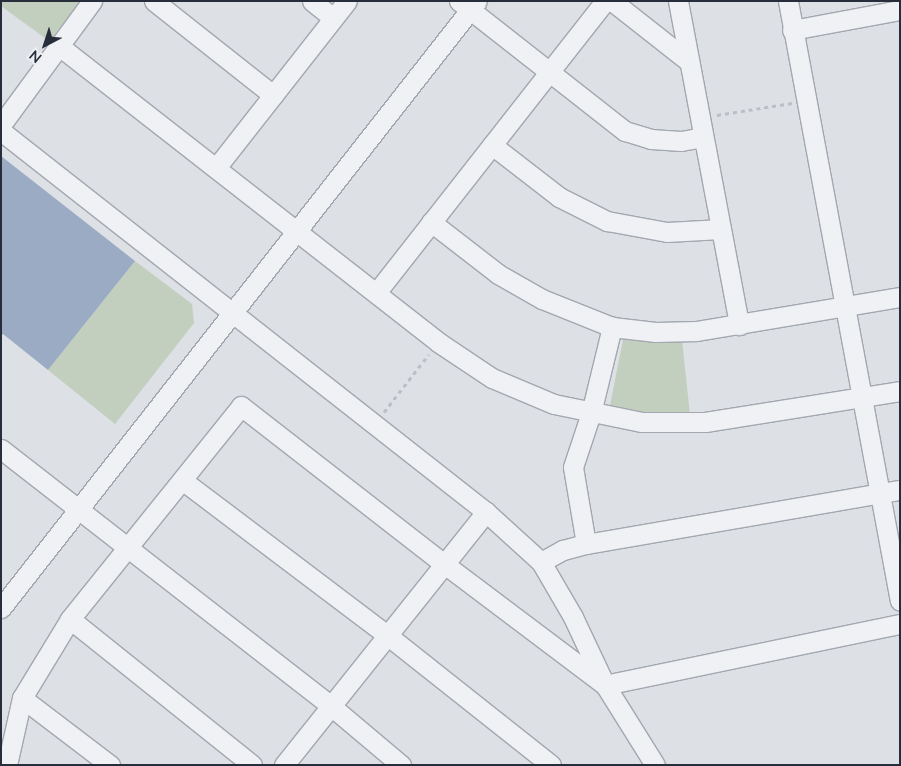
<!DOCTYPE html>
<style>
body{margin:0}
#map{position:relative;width:901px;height:766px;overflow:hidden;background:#dde0e5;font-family:Lato,sans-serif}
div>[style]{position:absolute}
.green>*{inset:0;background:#c2cfbf}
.water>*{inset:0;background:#9babc3}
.path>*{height:3px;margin-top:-1.5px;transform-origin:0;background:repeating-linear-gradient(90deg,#bbbec4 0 4px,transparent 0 8px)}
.roads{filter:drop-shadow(1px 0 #a3a7af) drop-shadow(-1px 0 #a3a7af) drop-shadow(0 1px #a3a7af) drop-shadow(0 -1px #a3a7af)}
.minor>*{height:19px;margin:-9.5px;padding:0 9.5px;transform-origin:9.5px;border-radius:9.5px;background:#eff1f4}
span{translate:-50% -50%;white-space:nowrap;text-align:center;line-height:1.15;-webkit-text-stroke:4.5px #eceff3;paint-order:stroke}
.frame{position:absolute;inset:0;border:2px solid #282d3b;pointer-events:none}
.north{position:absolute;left:20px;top:20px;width:50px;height:50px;-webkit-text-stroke:4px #eceff3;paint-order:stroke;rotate:220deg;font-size:14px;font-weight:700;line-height:20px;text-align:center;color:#282d3b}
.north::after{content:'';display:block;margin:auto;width:18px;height:22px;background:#282d3b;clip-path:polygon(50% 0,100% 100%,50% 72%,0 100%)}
</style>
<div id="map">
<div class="green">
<i style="clip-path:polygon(1px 1px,82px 1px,49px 41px,1px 6px)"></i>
<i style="clip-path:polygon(135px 261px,192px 304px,194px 323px,115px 424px,48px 370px)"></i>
<i style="clip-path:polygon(624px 335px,682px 340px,690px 415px,662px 415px,609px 410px)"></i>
</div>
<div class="water">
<i style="clip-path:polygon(1px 156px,135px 261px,48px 370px,3px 334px,1px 336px)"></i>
</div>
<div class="path">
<i style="left:717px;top:115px;width:76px;rotate:-9.1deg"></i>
<i style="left:384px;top:412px;width:73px;rotate:-52.2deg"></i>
</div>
<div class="roads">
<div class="minor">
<i style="left:154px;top:1px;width:152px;rotate:38.3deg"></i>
<i style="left:312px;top:1px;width:27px;rotate:39deg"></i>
<i style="left:459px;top:1px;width:211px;rotate:38.1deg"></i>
<i style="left:625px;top:131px;width:27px;rotate:17deg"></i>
<i style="left:651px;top:139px;width:30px;rotate:4deg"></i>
<i style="left:681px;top:141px;width:22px;rotate:-10deg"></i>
<i style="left:612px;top:1px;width:95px;rotate:38.2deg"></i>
<i style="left:678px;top:1px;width:330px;rotate:79.3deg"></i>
<i style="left:788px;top:1px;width:610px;rotate:79.43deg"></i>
<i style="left:792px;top:30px;width:110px;rotate:-10.5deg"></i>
<i style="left:58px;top:45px;width:482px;rotate:38deg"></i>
<i style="left:438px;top:342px;width:65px;rotate:33.7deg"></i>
<i style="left:492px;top:378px;width:67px;rotate:22.8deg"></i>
<i style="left:554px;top:404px;width:90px;rotate:11.6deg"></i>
<i style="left:642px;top:422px;width:63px"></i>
<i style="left:705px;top:422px;width:197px;rotate:-9deg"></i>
<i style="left:1px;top:125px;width:154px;rotate:-53.7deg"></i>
<i style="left:1px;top:131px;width:617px;rotate:38.15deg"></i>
<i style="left:486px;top:512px;width:74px;rotate:42.3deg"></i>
<i style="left:541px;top:562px;width:64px;rotate:59.8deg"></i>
<i style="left:573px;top:617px;width:75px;rotate:64.8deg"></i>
<i style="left:605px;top:685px;width:94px;rotate:58deg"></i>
<i style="left:492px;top:145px;width:85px;rotate:37.8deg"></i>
<i style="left:559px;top:197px;width:54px;rotate:26.6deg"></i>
<i style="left:607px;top:221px;width:61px;rotate:10.4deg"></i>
<i style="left:667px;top:232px;width:54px;rotate:-3.2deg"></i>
<i style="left:216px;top:168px;width:212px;rotate:-51.9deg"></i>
<i style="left:431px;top:222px;width:85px;rotate:37.8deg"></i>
<i style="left:498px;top:274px;width:51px;rotate:29.6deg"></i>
<i style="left:542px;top:299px;width:75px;rotate:21.8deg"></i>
<i style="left:612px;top:327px;width:44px;rotate:6.5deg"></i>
<i style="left:656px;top:332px;width:40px;rotate:-1.4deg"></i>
<i style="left:696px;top:331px;width:207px;rotate:-9.5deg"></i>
<i style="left:376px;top:293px;width:371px;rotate:-51.9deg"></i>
<i style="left:1px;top:449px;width:418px;rotate:37.9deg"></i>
<i style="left:331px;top:706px;width:92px;rotate:40.1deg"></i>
<i style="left:182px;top:480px;width:257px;rotate:37.1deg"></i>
<i style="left:387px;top:635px;width:209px;rotate:38.4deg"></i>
<i style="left:586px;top:544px;width:78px;rotate:-99.6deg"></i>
<i style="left:573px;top:467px;width:57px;rotate:-71.6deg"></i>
<i style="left:591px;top:413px;width:89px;rotate:-76.3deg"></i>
<i style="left:541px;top:562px;width:25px;rotate:-29deg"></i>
<i style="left:563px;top:550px;width:24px;rotate:-15deg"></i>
<i style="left:586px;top:544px;width:319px;rotate:-9.8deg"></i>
<i style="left:1px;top:608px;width:771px;rotate:-51.9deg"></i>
<i style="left:70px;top:619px;width:233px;rotate:38.7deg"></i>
<i style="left:22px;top:698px;width:111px;rotate:37.3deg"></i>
<i style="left:7px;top:765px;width:69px;rotate:-77.4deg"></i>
<i style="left:22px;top:698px;width:92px;rotate:-58.7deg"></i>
<i style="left:70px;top:619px;width:273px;rotate:-51.2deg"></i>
<i style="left:241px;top:406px;width:256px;rotate:37.9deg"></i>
<i style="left:443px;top:563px;width:203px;rotate:37deg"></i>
<i style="left:605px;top:685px;width:301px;rotate:-11.7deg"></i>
<i style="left:284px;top:765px;width:324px;rotate:-51.4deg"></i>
</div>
</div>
<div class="frame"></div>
<div class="north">N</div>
</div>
